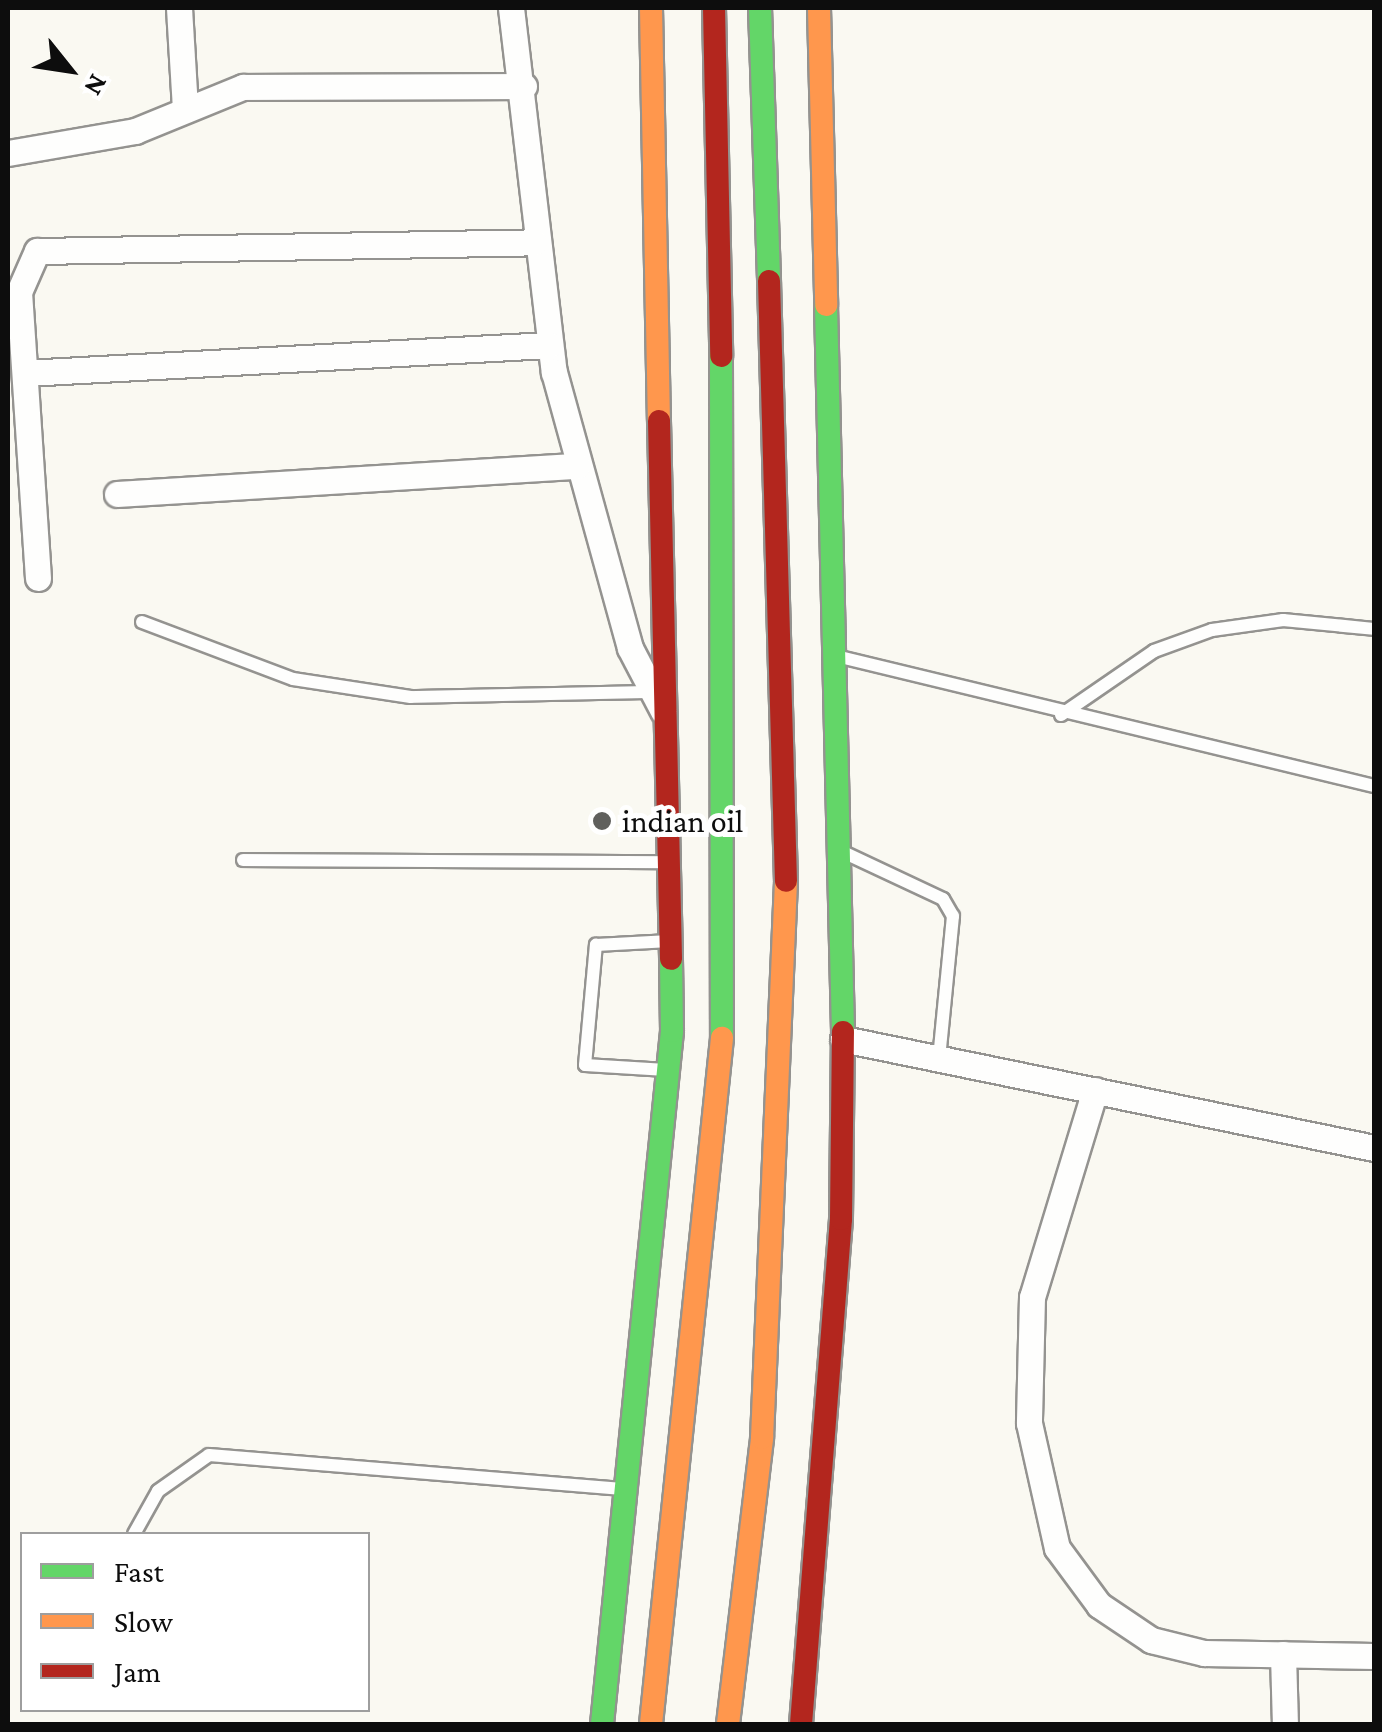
<!DOCTYPE html>
<style>
body{margin:0}
#map{position:relative;width:1382px;height:1732px;overflow:hidden;background:#faf9f2;font-family:"Crimson Pro",serif}
div>[style]{position:absolute}
.roads{filter:drop-shadow(2px 0 #949390) drop-shadow(-2px 0 #949390) drop-shadow(0 2px #949390) drop-shadow(0 -2px #949390)}
.lane>*{height:12px;margin:-6px;padding:0 6px;transform-origin:6px;border-radius:6px;background:#fefefd}
.street>*{height:25px;margin:-12.5px;padding:0 12.5px;transform-origin:12.5px;border-radius:12.5px;background:#fefefd}
.fast>*{height:22px;margin:-11px;padding:0 11px;transform-origin:11px;border-radius:11px;background:#63d668}
.slow>*{height:22px;margin:-11px;padding:0 11px;transform-origin:11px;border-radius:11px;background:#ff974d}
.jam>*{height:22px;margin:-11px;padding:0 11px;transform-origin:11px;border-radius:11px;background:#b3261e}
.dots>*{width:28px;height:28px;translate:-50% -50%;box-sizing:border-box;border:5px solid #fff;border-radius:50%}
span{translate:-50% -50%;white-space:nowrap;text-align:center;line-height:1.15;-webkit-text-stroke:10px #fff;paint-order:stroke}
.poi-label{font-size:32px;color:#0d0d0d}
.left{translate:0 -50%;text-align:left}
.frame{position:absolute;inset:0;border:10px solid #0d0d0d;pointer-events:none}
.legend{position:absolute;left:20px;top:1532px;width:350px;height:180px;box-sizing:border-box;background:#fff;border:2px solid #9e9e9e;margin:0;padding:12px 18px;list-style:none;font-size:30px;color:#0d0d0d}
.legend li{display:flex;align-items:center;gap:20px;height:50px}
.legend b{width:50px;border:2px solid #9e9e9e}
.north{position:absolute;left:20px;top:20px;width:100px;height:100px;-webkit-text-stroke:8px #fff;paint-order:stroke;rotate:120deg;font-size:28px;font-weight:700;line-height:40px;text-align:center;color:#0d0d0d}
.north::after{content:'';display:block;margin:auto;width:35px;height:45px;background:#0d0d0d;clip-path:polygon(50% 0,100% 100%,50% 72%,0 100%)}
</style>
<div id="map">
<div class="roads">
<div class="lane">
<i style="left:142px;top:622px;width:161px;rotate:20.7deg"></i>
<i style="left:293px;top:679px;width:119px;rotate:8.7deg"></i>
<i style="left:411px;top:697px;width:242px;rotate:-1.2deg"></i>
<i style="left:836px;top:656px;width:553px;rotate:13.58deg"></i>
<i style="left:1061px;top:715px;width:113px;rotate:-34.5deg"></i>
<i style="left:1154px;top:651px;width:62px;rotate:-19.9deg"></i>
<i style="left:1212px;top:630px;width:72px;rotate:-8deg"></i>
<i style="left:1283px;top:620px;width:91px;rotate:5.6deg"></i>
<i style="left:845px;top:853px;width:108px;rotate:25.1deg"></i>
<i style="left:943px;top:899px;width:20px;rotate:60deg"></i>
<i style="left:953px;top:916px;width:144px;rotate:95.6deg"></i>
<i style="left:243px;top:860px;width:423px;rotate:0.3deg"></i>
<i style="left:666px;top:1070px;width:81px;rotate:-176.5deg"></i>
<i style="left:585px;top:1065px;width:121px;rotate:-84.8deg"></i>
<i style="left:596px;top:945px;width:74px;rotate:-3.1deg"></i>
<i style="left:134px;top:1534px;width:49px;rotate:-60.8deg"></i>
<i style="left:158px;top:1491px;width:62px;rotate:-35.2deg"></i>
<i style="left:209px;top:1455px;width:415px;rotate:4.7deg"></i>
</div>
<div class="street">
<i style="left:179px;top:8px;width:101px;rotate:86.6deg"></i>
<i style="left:511px;top:8px;width:367px;rotate:83.3deg"></i>
<i style="left:554px;top:372px;width:286px;rotate:74.6deg"></i>
<i style="left:630px;top:648px;width:71px;rotate:62.4deg"></i>
<i style="left:8px;top:153px;width:129px;rotate:-9.8deg"></i>
<i style="left:135px;top:131px;width:117px;rotate:-22.2deg"></i>
<i style="left:243px;top:87px;width:281px;rotate:-0.2deg"></i>
<i style="left:25px;top:373px;width:525px;rotate:-3.06deg"></i>
<i style="left:117px;top:494px;width:461px;rotate:-3.5deg"></i>
<i style="left:38px;top:578px;width:287px;rotate:-93.8deg"></i>
<i style="left:19px;top:292px;width:45px;rotate:-66.3deg"></i>
<i style="left:37px;top:251px;width:497px;rotate:-1deg"></i>
<i style="left:843px;top:1039px;width:542px;rotate:11.6deg"></i>
<i style="left:1095px;top:1090px;width:216px;rotate:106.9deg"></i>
<i style="left:1032px;top:1297px;width:126px;rotate:91.4deg"></i>
<i style="left:1029px;top:1423px;width:128px;rotate:77.4deg"></i>
<i style="left:1057px;top:1548px;width:71px;rotate:53.6deg"></i>
<i style="left:1099px;top:1605px;width:63px;rotate:33.9deg"></i>
<i style="left:1151px;top:1640px;width:55px;rotate:13.8deg"></i>
<i style="left:1204px;top:1653px;width:170px;rotate:1deg"></i>
<i style="left:1283px;top:1654px;width:70px;rotate:88.4deg"></i>
</div>
<div class="fast">
<i style="left:760px;top:8px;width:273px;rotate:88.1deg"></i>
<i style="left:826px;top:305px;width:727px;rotate:88.66deg"></i>
<i style="left:721px;top:356px;width:682px;rotate:89.92deg"></i>
<i style="left:602px;top:1724px;width:697px;rotate:-84.23deg"></i>
<i style="left:672px;top:1031px;width:72px;rotate:-90.8deg"></i>
</div>
<div class="slow">
<i style="left:651px;top:8px;width:413px;rotate:88.9deg"></i>
<i style="left:819px;top:8px;width:297px;rotate:88.6deg"></i>
<i style="left:651px;top:1724px;width:690px;rotate:-84.09deg"></i>
<i style="left:728px;top:1724px;width:288px;rotate:-83.2deg"></i>
<i style="left:762px;top:1438px;width:558px;rotate:-87.53deg"></i>
</div>
<div class="jam">
<i style="left:714px;top:8px;width:348px;rotate:88.8deg"></i>
<i style="left:769px;top:281px;width:600px;rotate:88.38deg"></i>
<i style="left:659px;top:421px;width:538px;rotate:88.72deg"></i>
<i style="left:801px;top:1724px;width:507px;rotate:-85.47deg"></i>
<i style="left:841px;top:1219px;width:187px;rotate:-89.4deg"></i>
</div>
</div>
<div class="dots">
<i style="left:602px;top:821px;background:#60605d"></i>
</div>
<div class="poi-label">
<span class="left" style="left:622px;top:821px">indian oil</span>
</div>
<div class="frame"></div>
<ul class="legend">
<li><b style="height:12px;background:#63d668"></b>Fast</li>
<li><b style="height:12px;background:#ff974d"></b>Slow</li>
<li><b style="height:12px;background:#b3261e"></b>Jam</li>
</ul>
<div class="north">N</div>
</div>
